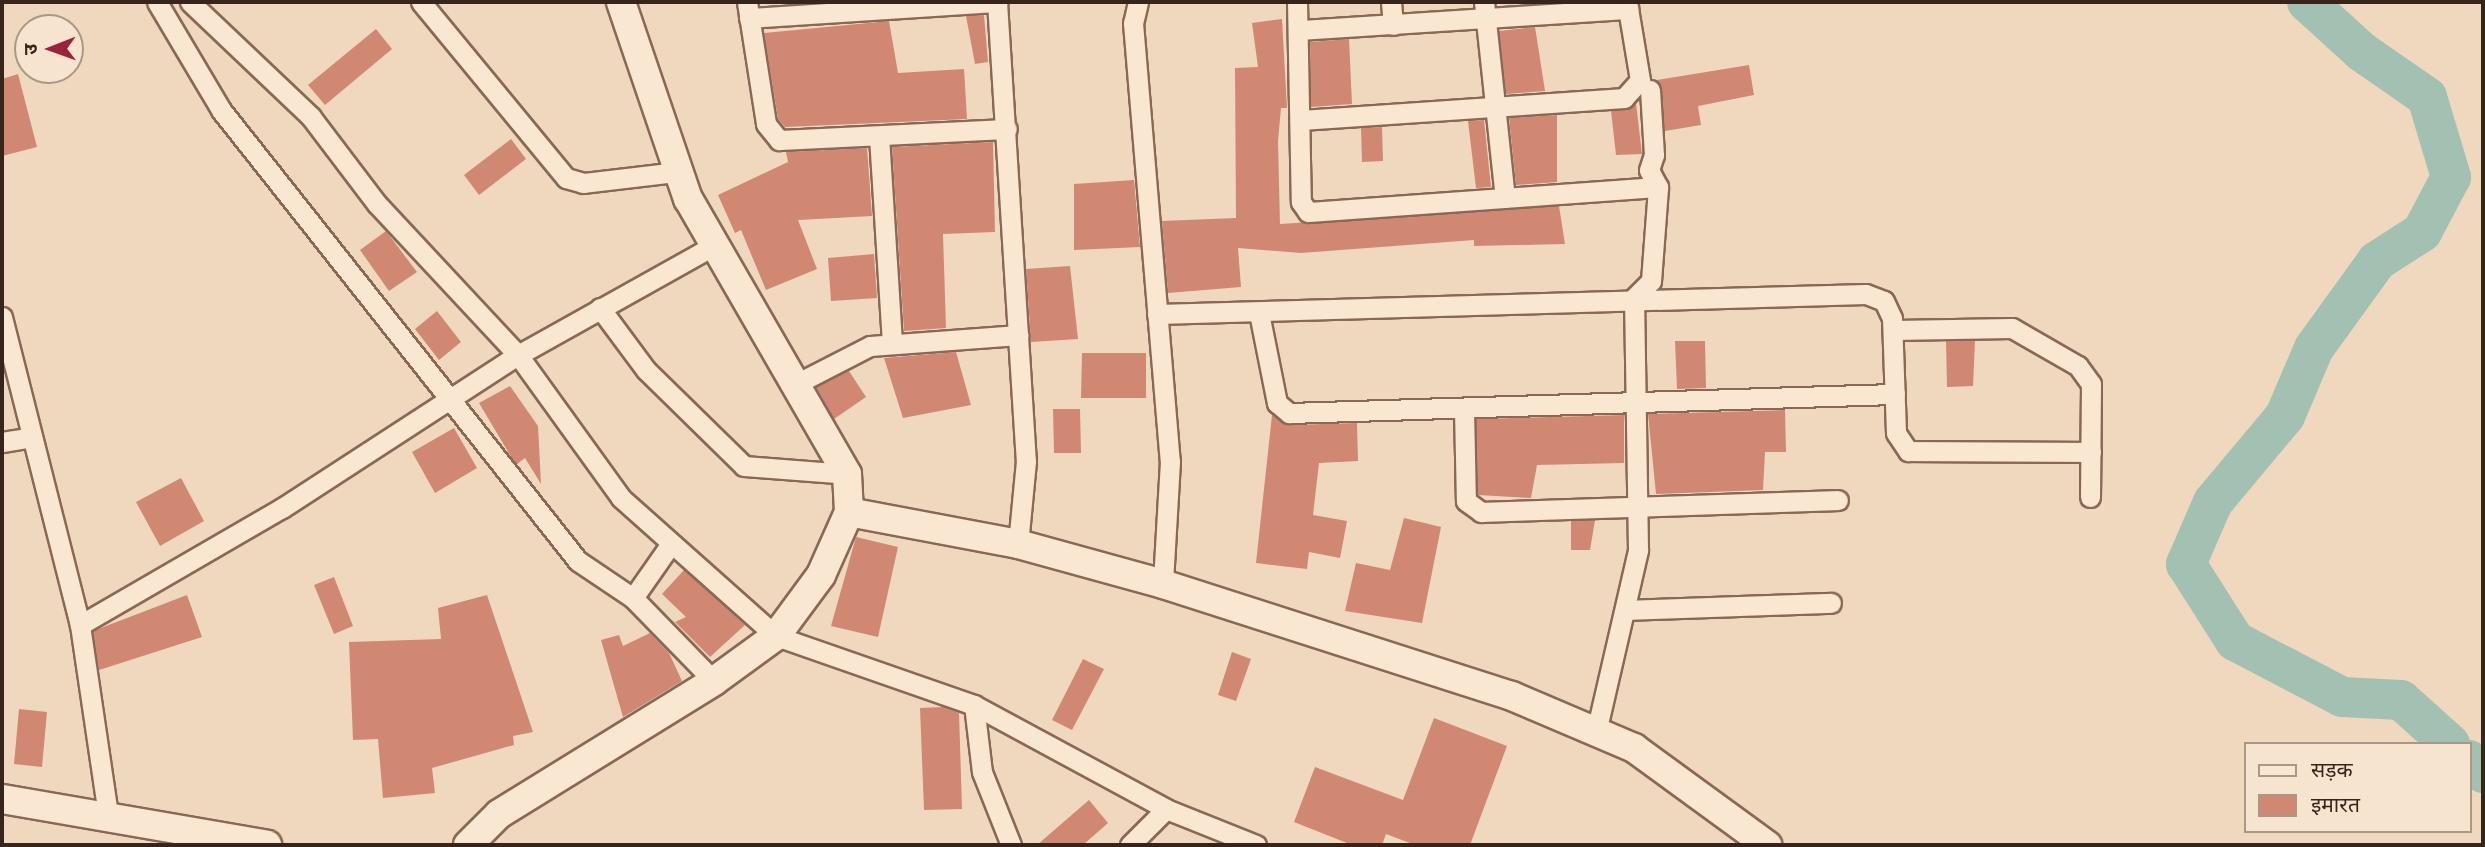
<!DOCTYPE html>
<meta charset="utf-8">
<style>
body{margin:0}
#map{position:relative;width:2485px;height:847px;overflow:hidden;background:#f0d8be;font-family:"Noto Serif","Noto Sans Devanagari",serif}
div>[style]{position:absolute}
.river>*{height:40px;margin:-20px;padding:0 20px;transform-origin:20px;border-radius:20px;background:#a2c1b2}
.building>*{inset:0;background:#d08872}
.roads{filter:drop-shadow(2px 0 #896856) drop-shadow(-2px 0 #896856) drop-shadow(0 2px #896856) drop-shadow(0 -2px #896856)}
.street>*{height:19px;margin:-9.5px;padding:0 9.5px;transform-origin:9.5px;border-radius:9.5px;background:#fae7d2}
.secondary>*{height:28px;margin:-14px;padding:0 14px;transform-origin:14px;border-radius:14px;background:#fae7d2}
span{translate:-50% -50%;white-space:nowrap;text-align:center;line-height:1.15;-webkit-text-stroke:6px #f7e4ce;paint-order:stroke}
.frame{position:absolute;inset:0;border:4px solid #37241b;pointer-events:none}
.legend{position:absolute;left:2244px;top:742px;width:228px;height:91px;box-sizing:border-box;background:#f7e4ce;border:2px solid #aa9786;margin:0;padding:9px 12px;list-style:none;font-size:21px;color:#37241b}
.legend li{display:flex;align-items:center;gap:14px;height:35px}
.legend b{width:35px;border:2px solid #aa9786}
.north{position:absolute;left:14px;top:14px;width:70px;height:70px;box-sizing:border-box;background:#f7e4ce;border:2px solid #aa9786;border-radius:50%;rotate:269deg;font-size:19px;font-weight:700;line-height:28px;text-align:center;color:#37241b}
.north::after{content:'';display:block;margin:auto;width:24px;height:32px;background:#9b233a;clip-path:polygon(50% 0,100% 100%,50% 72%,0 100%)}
</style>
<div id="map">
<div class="river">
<i style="left:2307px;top:2px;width:74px;rotate:42.3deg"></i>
<i style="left:2362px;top:52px;width:79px;rotate:34.7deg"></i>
<i style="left:2427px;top:97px;width:84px;rotate:73.3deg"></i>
<i style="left:2451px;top:177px;width:62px;rotate:117.8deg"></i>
<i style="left:2422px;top:232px;width:54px;rotate:147.2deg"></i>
<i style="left:2377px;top:261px;width:107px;rotate:125.9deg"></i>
<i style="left:2314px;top:348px;width:74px;rotate:113.1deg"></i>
<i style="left:2285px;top:416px;width:112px;rotate:129.9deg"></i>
<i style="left:2213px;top:502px;width:68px;rotate:113.5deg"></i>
<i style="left:2186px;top:564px;width:91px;rotate:57.5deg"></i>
<i style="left:2235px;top:641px;width:121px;rotate:27.6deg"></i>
<i style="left:2342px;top:697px;width:59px;rotate:2.9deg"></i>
<i style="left:2401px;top:700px;width:66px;rotate:41.9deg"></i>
<i style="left:2469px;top:760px;width:19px;rotate:43deg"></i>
</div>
<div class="building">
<i style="clip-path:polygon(984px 15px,988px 62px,975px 64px,966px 16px)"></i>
<i style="clip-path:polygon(1282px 19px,1287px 108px,1281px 108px,1278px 141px,1280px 224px,1559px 206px,1565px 244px,1474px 246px,1474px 240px,1301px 253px,1238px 248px,1241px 287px,1168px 293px,1162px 221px,1236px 218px,1235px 68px,1258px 67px,1252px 23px)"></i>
<i style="clip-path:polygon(889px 21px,898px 73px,964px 69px,967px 119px,785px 127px,778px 119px,764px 33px)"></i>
<i style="clip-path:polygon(1535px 27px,1545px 91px,1506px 94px,1499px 31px)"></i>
<i style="clip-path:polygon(376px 29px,392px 49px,325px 105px,308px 85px)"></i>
<i style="clip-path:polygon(1349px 39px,1352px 104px,1311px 107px,1310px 42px)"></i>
<i style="clip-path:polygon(1749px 65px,1754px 95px,1698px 106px,1701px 125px,1665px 131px,1657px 80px)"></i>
<i style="clip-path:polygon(18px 74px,37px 147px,2px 156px,2px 79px)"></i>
<i style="clip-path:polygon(1636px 103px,1642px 154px,1616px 155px,1611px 111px)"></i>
<i style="clip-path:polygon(1557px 115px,1557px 182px,1516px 185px,1509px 118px)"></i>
<i style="clip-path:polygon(1484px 120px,1491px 187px,1476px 188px,1468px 121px)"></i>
<i style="clip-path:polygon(1382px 127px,1383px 161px,1362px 162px,1361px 128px)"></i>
<i style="clip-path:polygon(511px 139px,526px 159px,479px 195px,464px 175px)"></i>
<i style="clip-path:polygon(993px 142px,995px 232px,943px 234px,946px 328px,904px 331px,892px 147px)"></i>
<i style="clip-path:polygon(867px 148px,872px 216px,798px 220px,817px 269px,766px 290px,741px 230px,735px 233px,718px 195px,788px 162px,786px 152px)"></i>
<i style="clip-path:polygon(1134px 180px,1140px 247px,1074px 250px,1074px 184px)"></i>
<i style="clip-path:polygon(386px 231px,417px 272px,389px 291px,360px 250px)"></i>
<i style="clip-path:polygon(874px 254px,877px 298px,831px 301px,828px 258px)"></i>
<i style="clip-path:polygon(1070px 266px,1078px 339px,1031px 342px,1026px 269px)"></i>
<i style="clip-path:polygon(437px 311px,461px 342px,439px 360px,415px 329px)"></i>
<i style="clip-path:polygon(1675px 341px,1705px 341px,1706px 388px,1677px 389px)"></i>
<i style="clip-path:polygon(1946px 341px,1975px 341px,1973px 386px,1947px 387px)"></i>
<i style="clip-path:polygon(956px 352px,971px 405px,903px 418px,884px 358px)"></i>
<i style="clip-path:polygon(1082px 353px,1146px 353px,1146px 398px,1081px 398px)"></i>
<i style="clip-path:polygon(849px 371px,866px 397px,834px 419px,816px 387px)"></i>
<i style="clip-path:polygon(510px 386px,538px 426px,541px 484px,525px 458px,517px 464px,513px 460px,479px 403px)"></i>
<i style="clip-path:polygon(1053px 409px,1080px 409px,1081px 453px,1054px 453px)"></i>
<i style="clip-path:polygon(1785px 410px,1786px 452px,1765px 452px,1763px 490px,1656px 494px,1648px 414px)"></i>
<i style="clip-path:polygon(1272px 415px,1289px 425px,1357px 423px,1358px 461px,1319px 463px,1313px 515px,1347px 521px,1340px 558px,1309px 552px,1307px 569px,1256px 563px)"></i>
<i style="clip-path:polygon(1624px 415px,1624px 463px,1537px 465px,1531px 498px,1478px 495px,1476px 419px)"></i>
<i style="clip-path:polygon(454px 428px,477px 468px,435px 493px,412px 452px)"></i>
<i style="clip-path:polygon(181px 478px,204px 521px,160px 546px,136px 502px)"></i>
<i style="clip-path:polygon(1404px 518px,1441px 527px,1422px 623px,1345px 611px,1356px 563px,1390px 570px)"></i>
<i style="clip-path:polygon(1595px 520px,1590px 550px,1571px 550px,1571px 521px)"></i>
<i style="clip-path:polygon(856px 537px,898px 547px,878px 637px,831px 626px)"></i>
<i style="clip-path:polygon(684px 570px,745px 625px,710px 657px,675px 622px,686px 617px,662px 594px)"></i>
<i style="clip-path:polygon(334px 577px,353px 626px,334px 634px,314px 585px)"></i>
<i style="clip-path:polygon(187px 595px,202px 637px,99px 670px,93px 631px)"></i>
<i style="clip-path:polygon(487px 595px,533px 732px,513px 736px,514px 745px,432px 768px,435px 793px,383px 798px,378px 739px,353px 740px,349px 642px,441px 639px,438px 608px)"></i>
<i style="clip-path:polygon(650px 633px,669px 653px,682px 681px,623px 717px,601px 640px,619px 635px,623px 646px)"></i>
<i style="clip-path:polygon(1232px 652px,1251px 659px,1236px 701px,1218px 695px)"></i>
<i style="clip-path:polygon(1083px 659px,1104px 669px,1072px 730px,1052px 720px)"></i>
<i style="clip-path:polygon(943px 707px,959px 713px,962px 809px,924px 810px,920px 708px)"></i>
<i style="clip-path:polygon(19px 709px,47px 712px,42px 767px,14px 764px)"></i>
<i style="clip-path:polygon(1434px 718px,1507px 746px,1470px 845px,1415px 845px,1386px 834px,1382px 845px,1352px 845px,1294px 822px,1315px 767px,1403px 800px)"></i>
<i style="clip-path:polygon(1089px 800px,1108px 823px,1083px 845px,1037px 845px)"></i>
</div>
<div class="roads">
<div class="street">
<i style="left:157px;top:2px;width:126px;rotate:59.3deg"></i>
<i style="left:221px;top:110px;width:575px;rotate:51.64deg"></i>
<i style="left:578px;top:561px;width:66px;rotate:33.9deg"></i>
<i style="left:633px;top:598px;width:116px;rotate:45.7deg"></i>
<i style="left:190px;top:2px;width:167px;rotate:43.5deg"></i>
<i style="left:311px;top:117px;width:109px;rotate:52.8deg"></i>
<i style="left:377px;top:204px;width:207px;rotate:47deg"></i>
<i style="left:518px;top:355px;width:176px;rotate:54.2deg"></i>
<i style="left:621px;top:498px;width:208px;rotate:41.7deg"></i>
<i style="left:776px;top:636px;width:210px;rotate:19.2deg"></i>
<i style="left:974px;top:705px;width:218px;rotate:28.4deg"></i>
<i style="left:1166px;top:809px;width:97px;rotate:21.8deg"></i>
<i style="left:421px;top:2px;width:228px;rotate:50.5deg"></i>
<i style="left:566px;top:178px;width:18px;rotate:16deg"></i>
<i style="left:583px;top:183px;width:94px;rotate:-6.7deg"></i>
<i style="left:747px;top:2px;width:123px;rotate:81.1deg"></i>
<i style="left:766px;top:124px;width:21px;rotate:51deg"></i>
<i style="left:779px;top:140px;width:228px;rotate:-2.8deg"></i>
<i style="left:997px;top:2px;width:460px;rotate:86.4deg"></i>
<i style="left:1026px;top:461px;width:83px;rotate:95.5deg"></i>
<i style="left:1138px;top:2px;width:22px;rotate:103deg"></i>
<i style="left:1133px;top:23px;width:440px;rotate:85.2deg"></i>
<i style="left:1170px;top:461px;width:123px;rotate:93.3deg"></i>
<i style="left:1297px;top:2px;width:200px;rotate:88.9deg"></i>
<i style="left:1301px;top:202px;width:12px;rotate:55deg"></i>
<i style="left:1308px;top:212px;width:351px;rotate:-4.1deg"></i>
<i style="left:1391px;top:2px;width:23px;rotate:85deg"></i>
<i style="left:1484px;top:2px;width:197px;rotate:83.9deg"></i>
<i style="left:749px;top:18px;width:249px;rotate:-3.7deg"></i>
<i style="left:1300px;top:30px;width:329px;rotate:-3.7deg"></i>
<i style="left:1301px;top:120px;width:324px;rotate:-3.9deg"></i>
<i style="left:1624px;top:98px;width:24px;rotate:-48deg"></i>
<i style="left:1640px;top:80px;width:79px;rotate:-99.5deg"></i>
<i style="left:879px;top:136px;width:207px;rotate:86.4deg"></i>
<i style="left:600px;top:308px;width:77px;rotate:53.4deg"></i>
<i style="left:646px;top:370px;width:137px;rotate:44.4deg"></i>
<i style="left:744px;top:466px;width:103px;rotate:4.4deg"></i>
<i style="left:1259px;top:313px;width:92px;rotate:78.7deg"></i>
<i style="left:1277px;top:403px;width:16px;rotate:40deg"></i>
<i style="left:1289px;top:413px;width:606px;rotate:-1.8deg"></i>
<i style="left:1157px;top:314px;width:709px;rotate:-1.62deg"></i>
<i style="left:1866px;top:294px;width:19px;rotate:21deg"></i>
<i style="left:1884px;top:301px;width:19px;rotate:65deg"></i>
<i style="left:1892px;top:318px;width:115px;rotate:88deg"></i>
<i style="left:1896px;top:433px;width:22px;rotate:56deg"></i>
<i style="left:1908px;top:451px;width:183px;rotate:0.3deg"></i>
<i style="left:2px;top:317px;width:318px;rotate:75.8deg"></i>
<i style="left:80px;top:625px;width:191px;rotate:81.6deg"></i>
<i style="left:1893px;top:330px;width:119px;rotate:-1deg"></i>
<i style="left:2012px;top:328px;width:76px;rotate:29.9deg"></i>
<i style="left:2078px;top:366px;width:22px;rotate:54deg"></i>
<i style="left:2091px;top:384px;width:113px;rotate:90.5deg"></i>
<i style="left:794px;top:385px;width:85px;rotate:-27.2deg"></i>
<i style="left:870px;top:346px;width:149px;rotate:-4.2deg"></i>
<i style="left:1464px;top:409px;width:92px;rotate:88.8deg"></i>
<i style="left:1466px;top:501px;width:19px;rotate:36deg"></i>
<i style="left:1481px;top:512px;width:357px;rotate:-1.9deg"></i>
<i style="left:2px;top:442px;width:26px;rotate:-9deg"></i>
<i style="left:633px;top:598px;width:65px;rotate:-55.1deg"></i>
<i style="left:1626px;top:610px;width:205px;rotate:-2deg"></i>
<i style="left:80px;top:625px;width:233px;rotate:-30.1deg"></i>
<i style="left:282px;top:508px;width:281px;rotate:-33deg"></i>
<i style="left:518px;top:355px;width:221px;rotate:-29.2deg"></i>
<i style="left:974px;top:705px;width:67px;rotate:83.2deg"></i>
<i style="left:982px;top:772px;width:79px;rotate:68.3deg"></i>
<i style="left:1597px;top:728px;width:183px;rotate:-77deg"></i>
<i style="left:1638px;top:550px;width:252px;rotate:-90.9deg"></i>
<i style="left:1634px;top:298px;width:24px;rotate:-45deg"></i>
<i style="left:1651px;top:281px;width:94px;rotate:-85.7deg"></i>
<i style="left:1658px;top:187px;width:19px;rotate:-118deg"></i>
<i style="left:1649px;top:170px;width:16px;rotate:-72deg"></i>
<i style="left:1654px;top:155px;width:65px;rotate:-93.5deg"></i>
<i style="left:1130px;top:845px;width:51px;rotate:-45deg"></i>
</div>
<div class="secondary">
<i style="left:849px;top:512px;width:172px;rotate:10.7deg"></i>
<i style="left:1018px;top:544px;width:150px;rotate:15.4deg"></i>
<i style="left:1163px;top:584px;width:367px;rotate:17.8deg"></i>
<i style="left:1512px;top:696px;width:133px;rotate:23.1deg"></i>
<i style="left:1634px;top:748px;width:165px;rotate:36.1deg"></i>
<i style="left:2px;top:799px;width:269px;rotate:9.8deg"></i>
<i style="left:468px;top:845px;width:44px;rotate:-45deg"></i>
<i style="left:499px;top:814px;width:253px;rotate:-31.7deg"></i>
<i style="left:714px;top:681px;width:77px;rotate:-36deg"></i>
<i style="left:776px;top:636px;width:76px;rotate:-53.6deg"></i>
<i style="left:821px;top:575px;width:69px;rotate:-66deg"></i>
<i style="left:849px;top:512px;width:38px;rotate:-93deg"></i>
<i style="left:847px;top:474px;width:318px;rotate:-120deg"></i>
<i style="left:688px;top:199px;width:208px;rotate:-108.8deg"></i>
</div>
</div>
<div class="frame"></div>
<ul class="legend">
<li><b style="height:9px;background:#fae7d2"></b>सड़क</li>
<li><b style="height:19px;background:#d08872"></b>इमारत</li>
</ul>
<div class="north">उ</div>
</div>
